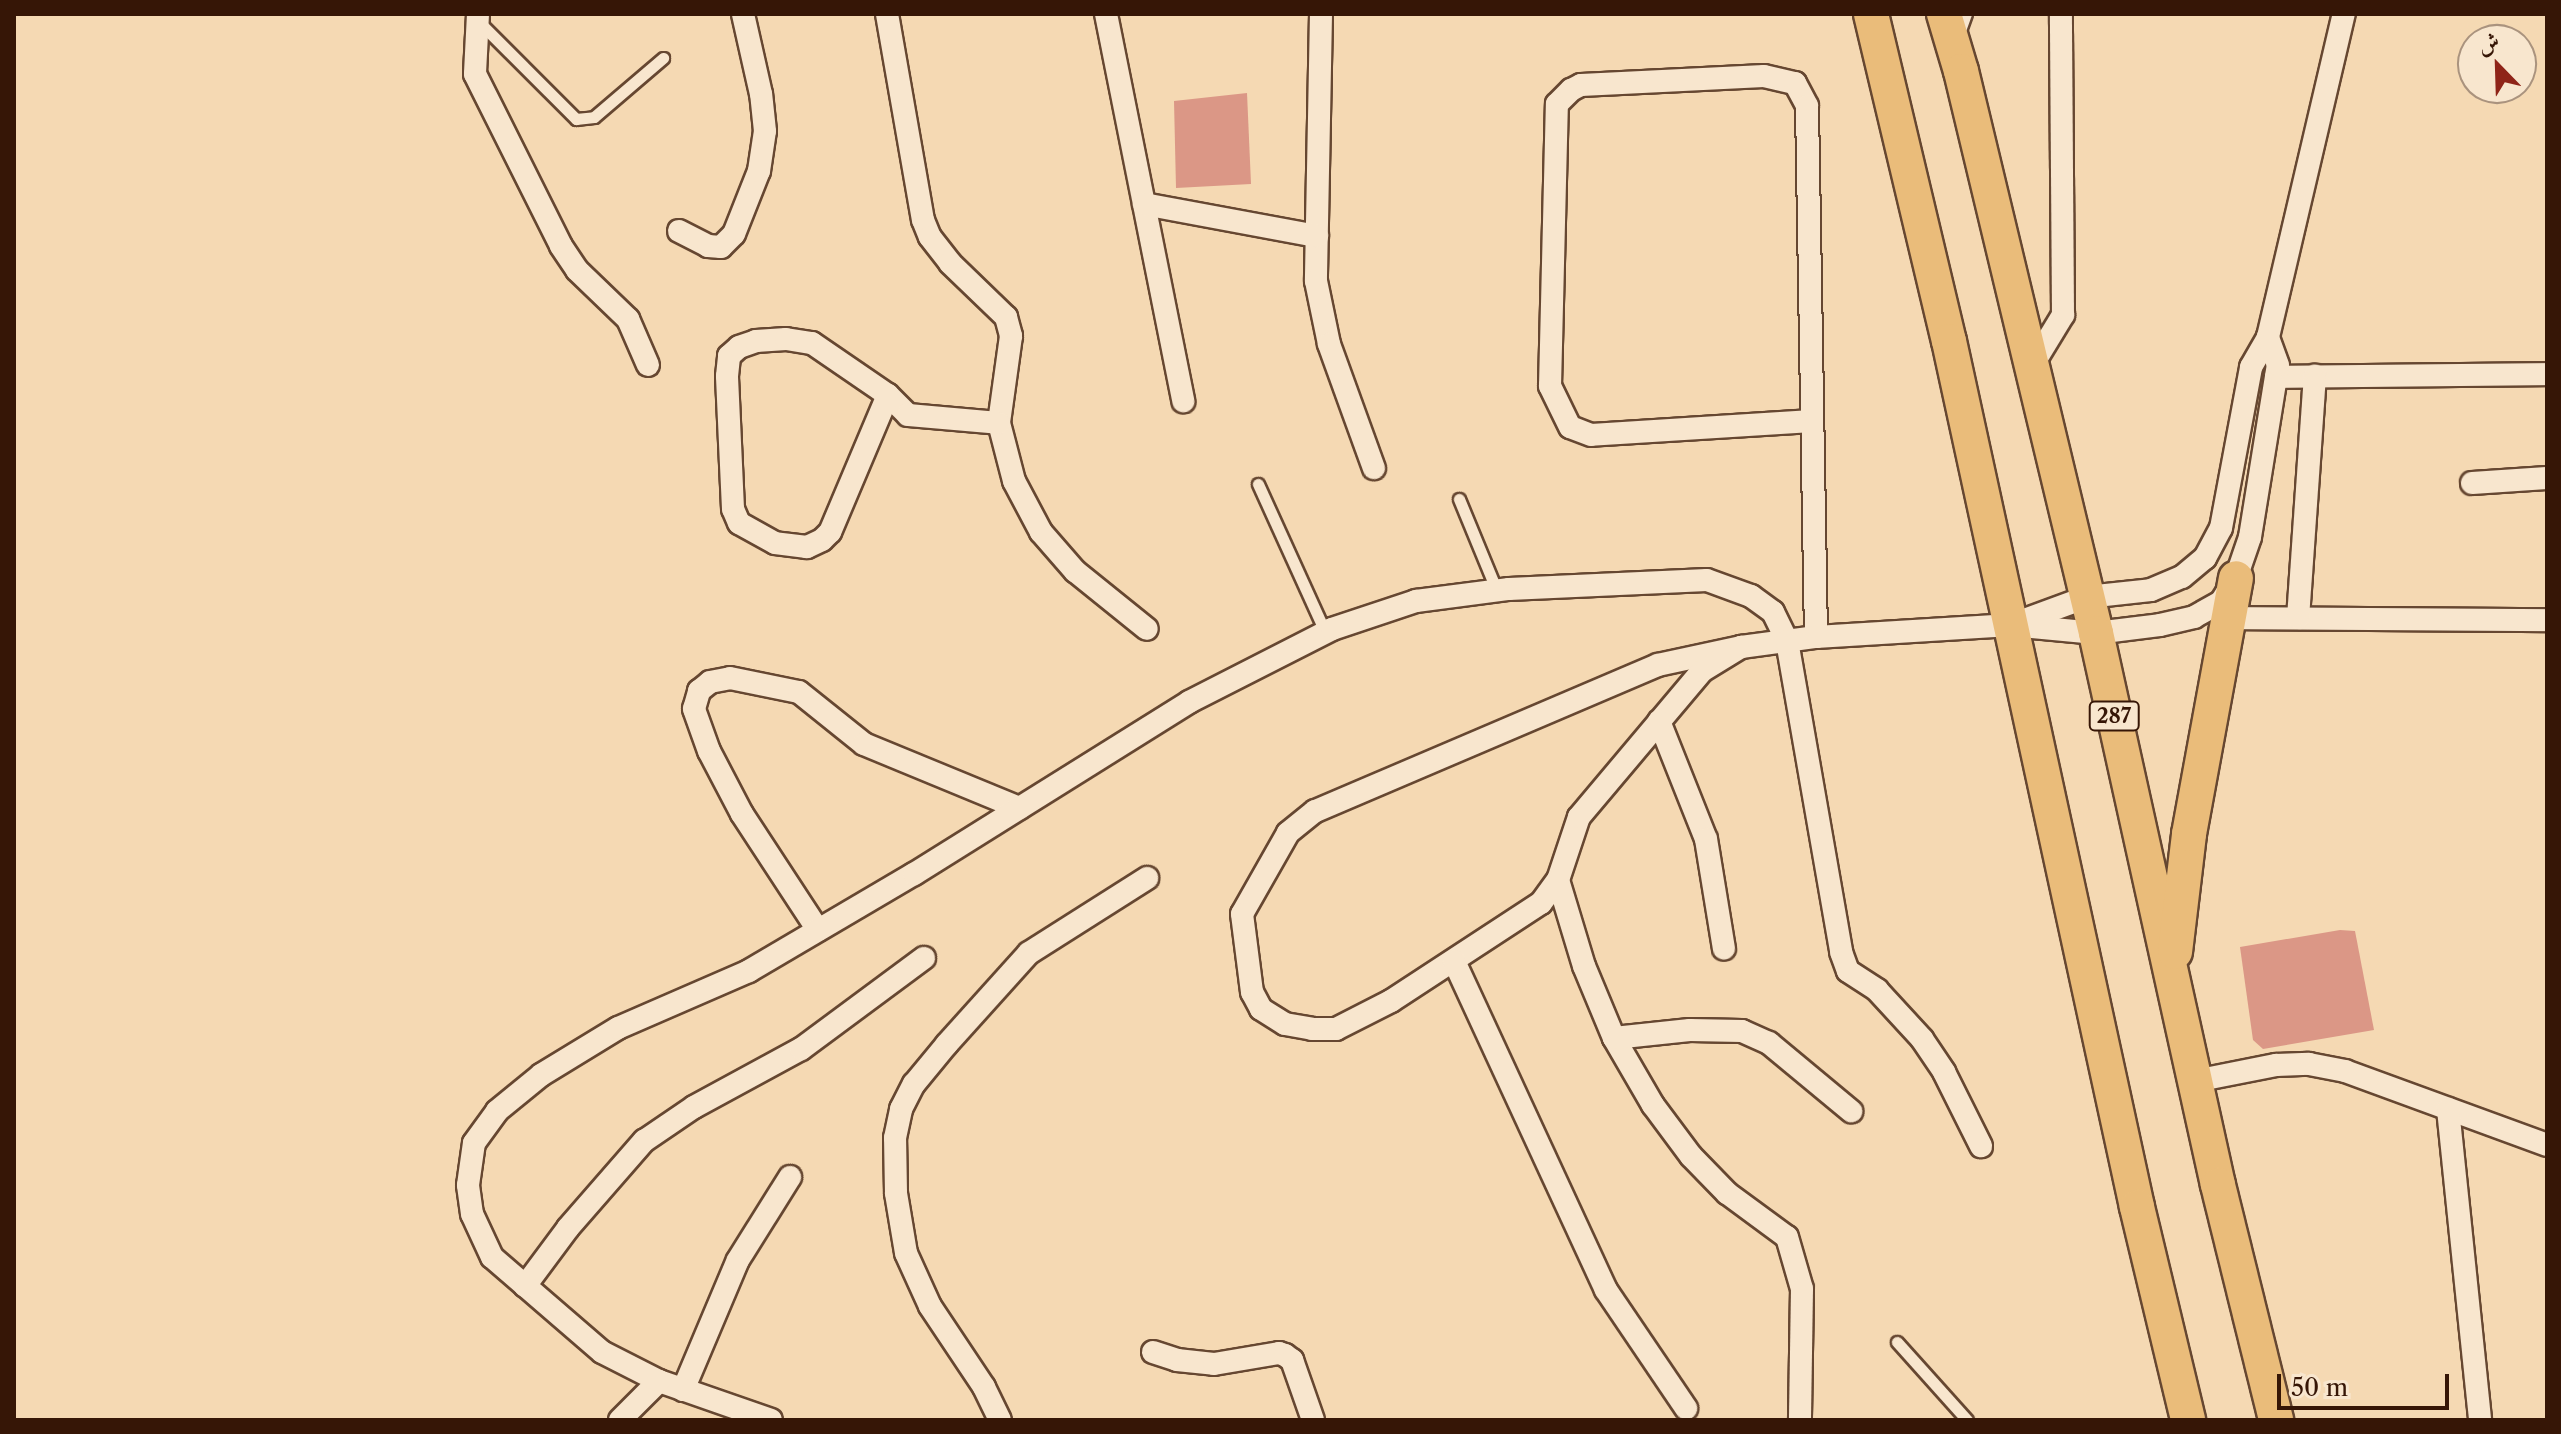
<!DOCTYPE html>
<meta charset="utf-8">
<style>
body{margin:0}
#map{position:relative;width:2561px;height:1434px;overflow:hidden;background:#f5d9b3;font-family:"Libre Caslon Text",Amiri,serif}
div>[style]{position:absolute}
.building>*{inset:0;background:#db9786}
.roads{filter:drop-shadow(2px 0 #664731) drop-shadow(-2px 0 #664731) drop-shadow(0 2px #664731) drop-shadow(0 -2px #664731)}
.lane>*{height:11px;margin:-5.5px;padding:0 5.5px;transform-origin:5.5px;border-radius:5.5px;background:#f8e6ce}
.street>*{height:22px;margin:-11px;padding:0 11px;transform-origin:11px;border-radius:11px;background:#f8e6ce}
.primary>*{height:34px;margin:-17px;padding:0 17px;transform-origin:17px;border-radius:17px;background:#eabc7a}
span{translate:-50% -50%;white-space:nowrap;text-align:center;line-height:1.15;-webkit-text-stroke:7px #f8e6ce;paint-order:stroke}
.shield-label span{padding:2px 6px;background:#f8e6ce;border:2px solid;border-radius:6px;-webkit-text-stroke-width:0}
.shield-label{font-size:20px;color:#361606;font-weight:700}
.frame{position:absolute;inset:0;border:16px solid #361606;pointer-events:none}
.north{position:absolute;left:2457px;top:24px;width:80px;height:80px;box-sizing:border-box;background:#f8e6ce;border:2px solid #aa937e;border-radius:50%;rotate:337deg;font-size:22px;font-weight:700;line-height:32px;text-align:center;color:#361606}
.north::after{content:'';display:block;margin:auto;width:28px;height:36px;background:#8f2418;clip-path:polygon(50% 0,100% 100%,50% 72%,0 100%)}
.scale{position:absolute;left:2277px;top:1374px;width:172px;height:36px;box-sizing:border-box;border:4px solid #361606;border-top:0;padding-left:10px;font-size:24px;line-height:28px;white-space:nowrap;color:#361606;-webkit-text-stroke:6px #f8e6ce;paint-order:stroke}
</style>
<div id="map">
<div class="building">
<i style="clip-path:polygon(1247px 93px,1251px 184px,1176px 188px,1174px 101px)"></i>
<i style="clip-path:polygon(2340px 930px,2355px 931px,2374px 1030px,2263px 1049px,2253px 1040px,2240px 947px)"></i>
</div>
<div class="roads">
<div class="lane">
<i style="left:480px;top:23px;width:136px;rotate:45deg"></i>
<i style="left:576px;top:119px;width:18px;rotate:-6deg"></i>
<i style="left:594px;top:117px;width:91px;rotate:-40.5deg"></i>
<i style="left:1959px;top:33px;width:20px;rotate:-70deg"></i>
<i style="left:1258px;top:484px;width:162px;rotate:65.6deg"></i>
<i style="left:1459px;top:499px;width:100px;rotate:67.6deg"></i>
<i style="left:1897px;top:1342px;width:105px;rotate:48.1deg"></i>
</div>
<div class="street">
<i style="left:478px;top:14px;width:60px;rotate:92.9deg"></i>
<i style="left:475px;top:74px;width:192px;rotate:63.4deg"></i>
<i style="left:561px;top:246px;width:29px;rotate:56deg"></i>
<i style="left:577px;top:270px;width:71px;rotate:43.9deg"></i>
<i style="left:628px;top:319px;width:50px;rotate:66.5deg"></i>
<i style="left:887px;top:14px;width:209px;rotate:80.1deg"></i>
<i style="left:923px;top:220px;width:18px;rotate:68deg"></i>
<i style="left:930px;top:237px;width:33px;rotate:52deg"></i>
<i style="left:950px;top:263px;width:78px;rotate:44deg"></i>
<i style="left:1006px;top:317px;width:20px;rotate:75deg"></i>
<i style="left:1011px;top:336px;width:88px;rotate:97.9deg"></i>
<i style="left:999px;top:423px;width:60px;rotate:75.5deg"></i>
<i style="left:1014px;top:481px;width:58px;rotate:62.1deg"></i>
<i style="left:1041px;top:532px;width:52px;rotate:48.9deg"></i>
<i style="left:1075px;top:571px;width:92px;rotate:38.9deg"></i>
<i style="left:1106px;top:14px;width:395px;rotate:78.7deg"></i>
<i style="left:1321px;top:14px;width:267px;rotate:91.1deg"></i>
<i style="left:1316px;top:281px;width:64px;rotate:78.3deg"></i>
<i style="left:1329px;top:344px;width:132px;rotate:70.1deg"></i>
<i style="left:1144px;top:204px;width:176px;rotate:10.5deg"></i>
<i style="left:679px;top:231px;width:33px;rotate:27deg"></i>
<i style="left:708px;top:246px;width:13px;rotate:4deg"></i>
<i style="left:721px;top:247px;width:18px;rotate:-45deg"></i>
<i style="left:734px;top:234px;width:68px;rotate:-68.4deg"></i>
<i style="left:759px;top:171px;width:40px;rotate:-81.5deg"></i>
<i style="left:765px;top:131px;width:37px;rotate:-96deg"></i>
<i style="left:761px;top:94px;width:82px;rotate:-102.7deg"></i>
<i style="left:2032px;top:366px;width:60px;rotate:-58.7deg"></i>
<i style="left:2063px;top:315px;width:301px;rotate:-90.4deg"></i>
<i style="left:2276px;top:377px;width:271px;rotate:-0.6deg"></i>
<i style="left:888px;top:395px;width:149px;rotate:112.9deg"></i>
<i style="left:830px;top:532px;width:11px;rotate:135deg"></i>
<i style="left:822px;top:540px;width:17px;rotate:155deg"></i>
<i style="left:807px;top:547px;width:32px;rotate:-173deg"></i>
<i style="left:775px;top:543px;width:41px;rotate:-150.9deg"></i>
<i style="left:739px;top:523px;width:15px;rotate:-113deg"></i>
<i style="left:733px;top:509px;width:133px;rotate:-92.6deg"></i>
<i style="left:727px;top:376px;width:20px;rotate:-84deg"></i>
<i style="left:729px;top:356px;width:13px;rotate:-42deg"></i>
<i style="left:739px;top:347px;width:18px;rotate:-19deg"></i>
<i style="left:756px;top:341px;width:30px;rotate:-4deg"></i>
<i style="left:786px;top:339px;width:26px;rotate:9deg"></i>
<i style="left:812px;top:343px;width:92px;rotate:34.4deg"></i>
<i style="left:888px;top:395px;width:28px;rotate:45deg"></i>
<i style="left:908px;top:415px;width:91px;rotate:5deg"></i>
<i style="left:1812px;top:421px;width:221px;rotate:176.4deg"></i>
<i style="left:1591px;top:435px;width:22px;rotate:-159deg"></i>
<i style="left:1570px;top:427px;width:46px;rotate:-116deg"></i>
<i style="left:1550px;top:386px;width:282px;rotate:-88.6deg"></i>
<i style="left:1557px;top:104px;width:20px;rotate:-45deg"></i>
<i style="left:1571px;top:90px;width:11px;rotate:-27deg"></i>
<i style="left:1581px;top:85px;width:183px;rotate:-2.8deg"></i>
<i style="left:1764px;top:76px;width:32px;rotate:13deg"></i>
<i style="left:1795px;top:83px;width:26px;rotate:62deg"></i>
<i style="left:1807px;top:106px;width:531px;rotate:89.03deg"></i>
<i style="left:2472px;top:483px;width:75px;rotate:-3.8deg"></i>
<i style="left:2228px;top:618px;width:319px;rotate:0.4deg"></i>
<i style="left:2298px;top:618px;width:243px;rotate:-86deg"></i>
<i style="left:2016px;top:623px;width:76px;rotate:-20.1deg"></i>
<i style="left:2087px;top:597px;width:64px;rotate:-6.2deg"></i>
<i style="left:2151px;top:590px;width:34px;rotate:-23deg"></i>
<i style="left:2182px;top:577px;width:30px;rotate:-40deg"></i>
<i style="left:2205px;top:558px;width:34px;rotate:-62deg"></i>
<i style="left:2221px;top:528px;width:164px;rotate:-79.4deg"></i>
<i style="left:2251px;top:367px;width:34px;rotate:-60deg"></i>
<i style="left:2268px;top:337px;width:332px;rotate:-76.8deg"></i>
<i style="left:1741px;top:647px;width:85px;rotate:167.8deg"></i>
<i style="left:1658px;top:665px;width:373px;rotate:156.9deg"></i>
<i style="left:1315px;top:811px;width:35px;rotate:141deg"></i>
<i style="left:1288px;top:833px;width:93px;rotate:119.6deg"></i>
<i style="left:1242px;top:914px;width:79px;rotate:82.7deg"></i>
<i style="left:1252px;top:992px;width:19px;rotate:62deg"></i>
<i style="left:1261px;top:1009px;width:28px;rotate:32deg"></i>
<i style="left:1285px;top:1024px;width:27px;rotate:10deg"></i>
<i style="left:1312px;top:1029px;width:24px"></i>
<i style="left:1336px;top:1029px;width:62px;rotate:-27deg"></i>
<i style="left:1391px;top:1001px;width:179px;rotate:-33.2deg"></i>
<i style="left:1541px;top:903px;width:29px;rotate:-54deg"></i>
<i style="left:1558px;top:880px;width:66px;rotate:-71.6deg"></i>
<i style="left:1579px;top:817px;width:191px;rotate:-49.9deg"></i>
<i style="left:1702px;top:671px;width:46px;rotate:-31.6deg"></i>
<i style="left:1741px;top:647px;width:76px;rotate:-7.6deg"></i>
<i style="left:1816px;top:637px;width:195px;rotate:-3.5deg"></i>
<i style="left:2011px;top:625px;width:85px;rotate:5.4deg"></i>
<i style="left:2096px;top:633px;width:64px;rotate:-7.1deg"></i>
<i style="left:2160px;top:625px;width:35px;rotate:-13deg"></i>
<i style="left:2194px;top:617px;width:31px;rotate:-29deg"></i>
<i style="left:2221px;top:602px;width:28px;rotate:-58deg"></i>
<i style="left:2236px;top:578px;width:43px;rotate:-71.1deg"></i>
<i style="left:2250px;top:537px;width:174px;rotate:-80.8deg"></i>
<i style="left:2278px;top:365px;width:30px;rotate:-110deg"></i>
<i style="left:1659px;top:721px;width:127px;rotate:68.3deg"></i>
<i style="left:1706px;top:839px;width:111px;rotate:80.7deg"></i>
<i style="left:1558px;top:880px;width:90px;rotate:73.2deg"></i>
<i style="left:1584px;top:966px;width:78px;rotate:67.4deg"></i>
<i style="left:1614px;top:1038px;width:78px;rotate:59.8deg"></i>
<i style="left:1653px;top:1105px;width:64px;rotate:53.3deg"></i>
<i style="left:1691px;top:1156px;width:52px;rotate:45.8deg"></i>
<i style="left:1727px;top:1193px;width:74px;rotate:36.3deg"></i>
<i style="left:1787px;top:1237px;width:54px;rotate:73.9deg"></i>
<i style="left:1802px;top:1289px;width:131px;rotate:90.9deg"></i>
<i style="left:818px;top:930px;width:139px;rotate:-123.2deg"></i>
<i style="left:742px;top:814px;width:71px;rotate:-117.6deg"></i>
<i style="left:709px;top:751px;width:45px;rotate:-109.7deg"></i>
<i style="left:694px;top:709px;width:19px;rotate:-74deg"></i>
<i style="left:699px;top:691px;width:14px;rotate:-39deg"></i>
<i style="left:710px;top:682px;width:20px;rotate:-11deg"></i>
<i style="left:730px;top:678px;width:70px;rotate:11.5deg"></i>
<i style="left:799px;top:692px;width:83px;rotate:38.7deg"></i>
<i style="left:864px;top:744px;width:168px;rotate:22.4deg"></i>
<i style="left:1454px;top:961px;width:362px;rotate:65.2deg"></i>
<i style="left:1606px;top:1290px;width:143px;rotate:55.9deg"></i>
<i style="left:1614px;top:1038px;width:76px;rotate:-6deg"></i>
<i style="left:1690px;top:1030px;width:52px;rotate:1.1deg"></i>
<i style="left:1742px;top:1031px;width:30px;rotate:24deg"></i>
<i style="left:1769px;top:1043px;width:107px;rotate:39.7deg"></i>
<i style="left:2195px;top:1081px;width:83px;rotate:-11.2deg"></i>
<i style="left:2276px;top:1065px;width:33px;rotate:-2deg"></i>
<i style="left:2309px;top:1064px;width:37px;rotate:11deg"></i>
<i style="left:2345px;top:1071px;width:215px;rotate:20.1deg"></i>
<i style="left:2448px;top:1109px;width:313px;rotate:84.1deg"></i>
<i style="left:525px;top:1286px;width:72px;rotate:-53.4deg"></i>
<i style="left:568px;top:1228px;width:116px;rotate:-48.9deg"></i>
<i style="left:644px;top:1141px;width:60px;rotate:-34.2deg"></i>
<i style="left:694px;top:1107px;width:122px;rotate:-28.5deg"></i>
<i style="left:801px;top:1049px;width:153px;rotate:-36.5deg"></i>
<i style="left:1153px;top:1352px;width:25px;rotate:18deg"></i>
<i style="left:1177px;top:1360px;width:37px;rotate:6deg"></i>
<i style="left:1214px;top:1364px;width:66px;rotate:-9.6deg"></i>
<i style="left:1279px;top:1353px;width:6px;rotate:18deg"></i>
<i style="left:1285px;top:1355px;width:9px;rotate:36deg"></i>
<i style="left:1292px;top:1360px;width:64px;rotate:70.7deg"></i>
<i style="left:683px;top:1390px;width:141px;rotate:-67.1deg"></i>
<i style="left:738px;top:1260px;width:98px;rotate:-57.9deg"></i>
<i style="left:620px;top:1420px;width:55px;rotate:-45deg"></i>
<i style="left:771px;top:1420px;width:119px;rotate:-160.8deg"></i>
<i style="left:659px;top:1381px;width:64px;rotate:-153deg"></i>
<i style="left:602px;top:1352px;width:145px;rotate:-139.2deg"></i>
<i style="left:492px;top:1257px;width:47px;rotate:-114.9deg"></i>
<i style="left:472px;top:1214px;width:29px;rotate:-98deg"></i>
<i style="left:468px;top:1185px;width:42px;rotate:-81.9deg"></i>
<i style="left:474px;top:1143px;width:39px;rotate:-54deg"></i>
<i style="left:497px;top:1111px;width:57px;rotate:-39.3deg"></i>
<i style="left:541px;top:1075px;width:90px;rotate:-31.4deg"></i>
<i style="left:618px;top:1028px;width:143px;rotate:-23.5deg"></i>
<i style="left:749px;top:971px;width:191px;rotate:-30.5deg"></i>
<i style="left:914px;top:874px;width:324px;rotate:-32deg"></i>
<i style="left:1189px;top:702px;width:161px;rotate:-27deg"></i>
<i style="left:1332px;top:629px;width:89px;rotate:-18.4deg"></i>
<i style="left:1416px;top:601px;width:94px;rotate:-7.4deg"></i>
<i style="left:1509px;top:589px;width:198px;rotate:-2.6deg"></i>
<i style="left:1707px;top:580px;width:47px;rotate:20deg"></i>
<i style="left:1751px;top:596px;width:27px;rotate:36deg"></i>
<i style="left:1773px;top:612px;width:32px;rotate:64deg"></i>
<i style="left:1787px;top:641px;width:316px;rotate:80.1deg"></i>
<i style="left:1841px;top:952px;width:20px;rotate:70deg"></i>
<i style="left:1848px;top:971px;width:35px;rotate:33deg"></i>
<i style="left:1877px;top:990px;width:67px;rotate:47.4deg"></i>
<i style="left:1922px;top:1039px;width:40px;rotate:56deg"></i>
<i style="left:1944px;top:1072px;width:83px;rotate:63.4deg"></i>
<i style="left:1000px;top:1420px;width:37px;rotate:-116deg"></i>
<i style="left:984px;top:1387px;width:97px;rotate:-123.7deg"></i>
<i style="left:930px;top:1306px;width:58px;rotate:-114.4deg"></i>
<i style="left:906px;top:1253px;width:61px;rotate:-99.5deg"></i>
<i style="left:896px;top:1193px;width:55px;rotate:-91deg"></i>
<i style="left:895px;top:1138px;width:30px;rotate:-78deg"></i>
<i style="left:901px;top:1109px;width:28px;rotate:-63deg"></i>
<i style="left:914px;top:1084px;width:52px;rotate:-50.5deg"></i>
<i style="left:947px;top:1044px;width:122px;rotate:-48deg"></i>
<i style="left:1029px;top:953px;width:140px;rotate:-32.4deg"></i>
</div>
<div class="primary">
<i style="left:1871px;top:14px;width:336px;rotate:76.6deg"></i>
<i style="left:1949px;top:341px;width:886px;rotate:77.75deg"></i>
<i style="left:2137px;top:1207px;width:219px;rotate:76.5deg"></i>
<i style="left:1944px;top:14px;width:59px;rotate:73.4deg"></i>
<i style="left:1961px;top:71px;width:578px;rotate:76.49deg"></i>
<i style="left:2096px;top:633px;width:565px;rotate:77.54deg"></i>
<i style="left:2218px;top:1185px;width:242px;rotate:76.1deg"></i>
<i style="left:2175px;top:952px;width:119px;rotate:-83.2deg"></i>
<i style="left:2189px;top:834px;width:260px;rotate:-79.6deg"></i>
</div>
</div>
<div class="shield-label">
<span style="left:2114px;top:716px">287</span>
</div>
<div class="frame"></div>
<div class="north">ش</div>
<div class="scale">50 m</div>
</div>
